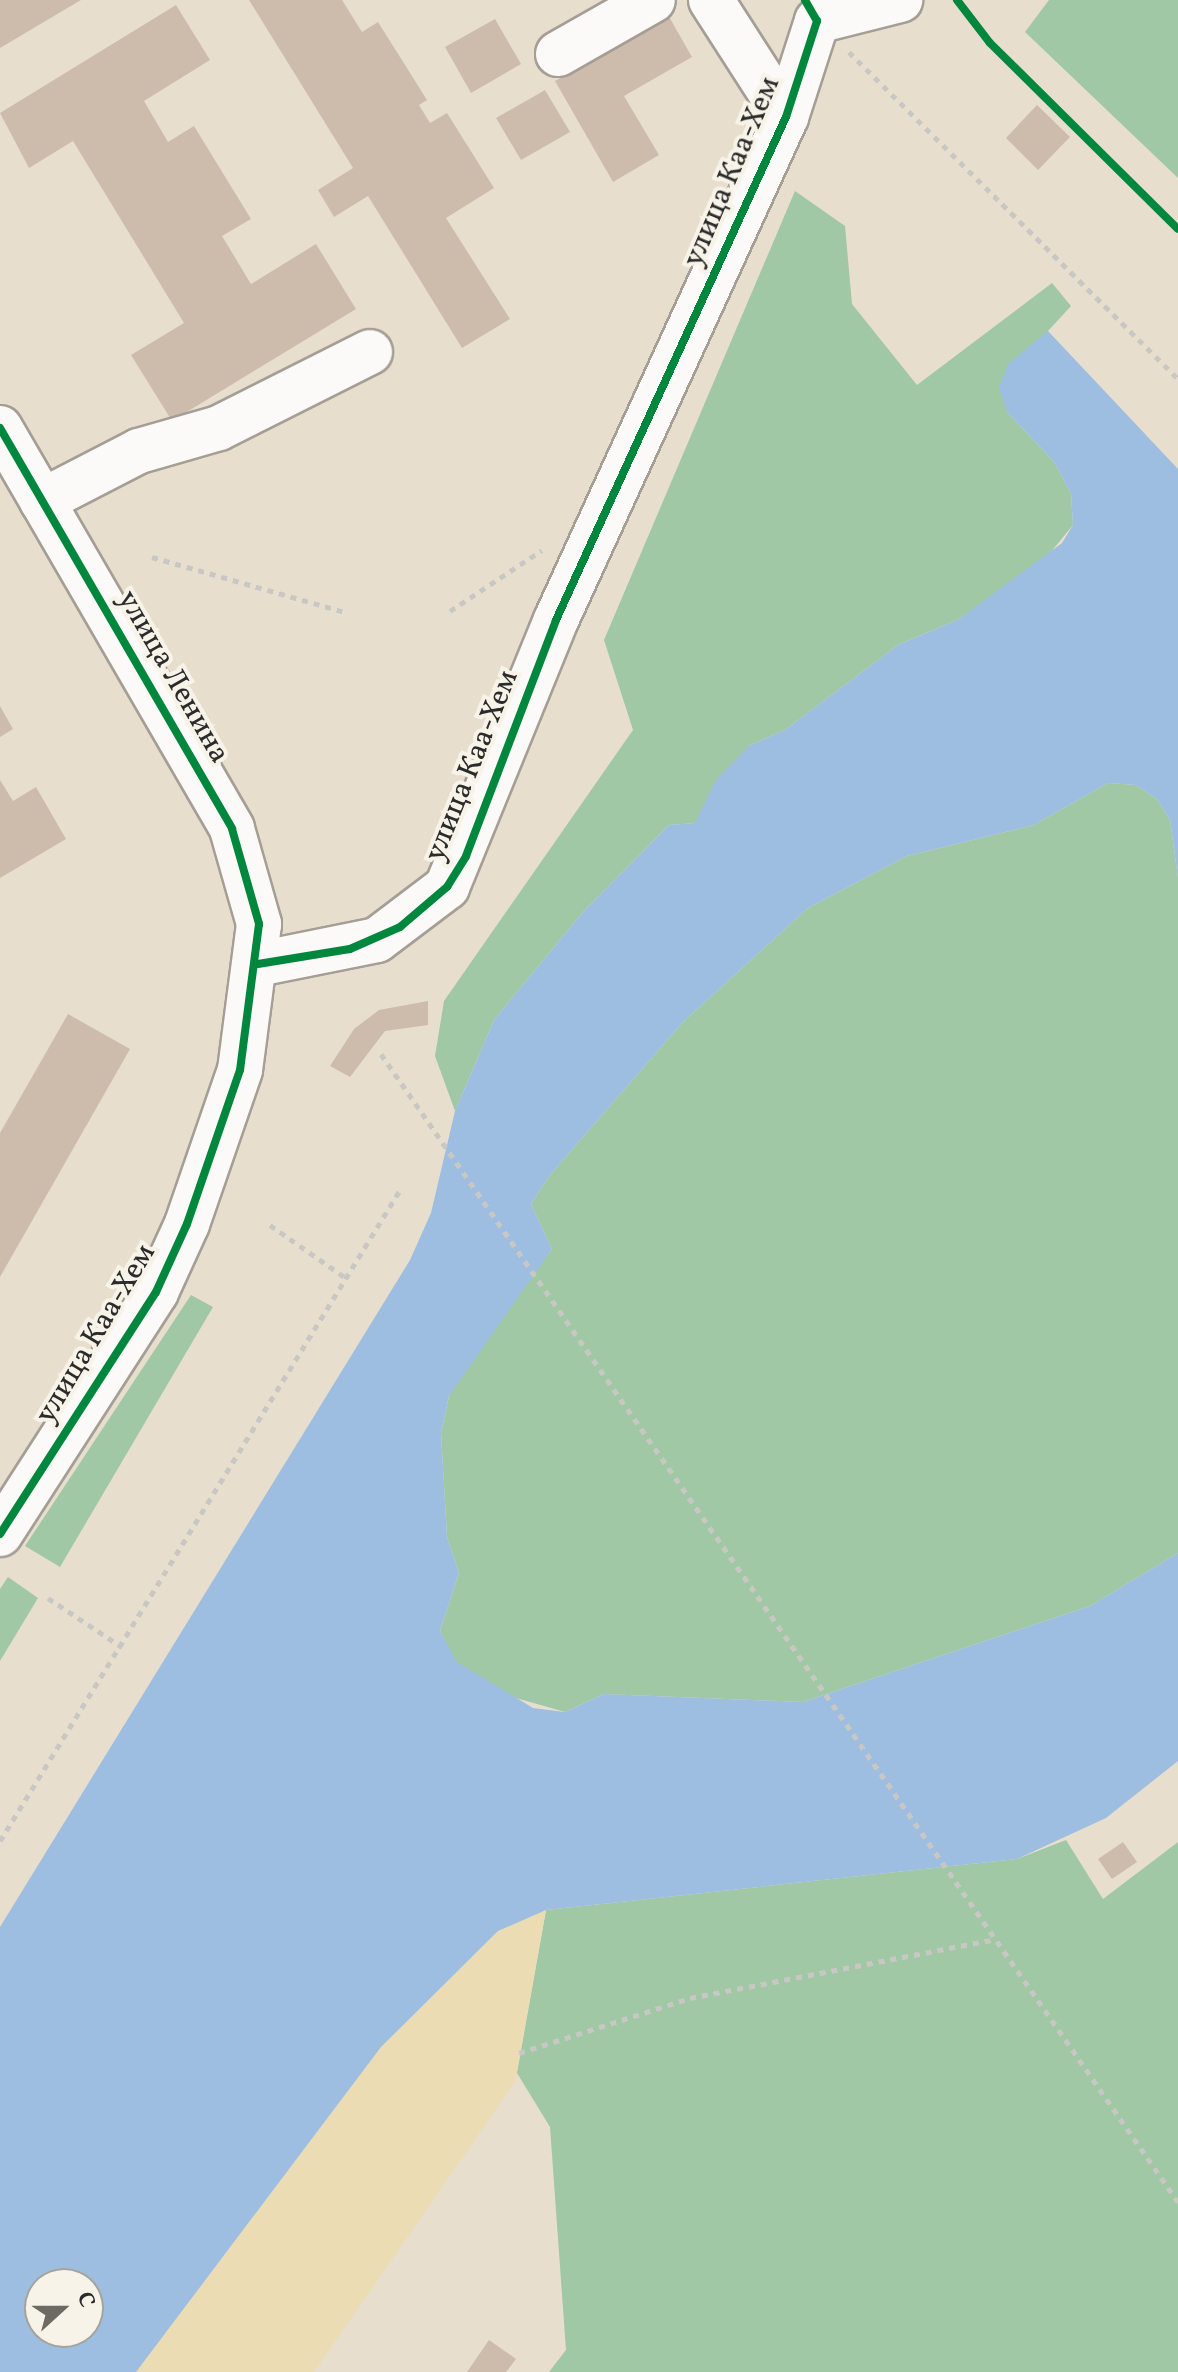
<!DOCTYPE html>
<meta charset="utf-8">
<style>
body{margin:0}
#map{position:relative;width:1178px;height:2372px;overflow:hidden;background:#e8dece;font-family:Vollkorn,serif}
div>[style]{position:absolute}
.forest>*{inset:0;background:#a0c8a4}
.sand>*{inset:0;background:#ebdcb4}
.water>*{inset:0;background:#9dbee1}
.building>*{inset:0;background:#cdbcac}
.path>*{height:5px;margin-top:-2.5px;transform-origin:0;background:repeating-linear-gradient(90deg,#c9c7c4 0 6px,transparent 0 12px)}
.roads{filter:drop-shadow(2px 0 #a49e95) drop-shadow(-2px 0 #a49e95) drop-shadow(0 2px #a49e95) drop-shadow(0 -2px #a49e95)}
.minor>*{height:44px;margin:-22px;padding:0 22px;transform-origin:22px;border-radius:22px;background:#fcfaf8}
.cycleway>*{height:8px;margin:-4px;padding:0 4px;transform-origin:4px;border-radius:4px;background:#00873e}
span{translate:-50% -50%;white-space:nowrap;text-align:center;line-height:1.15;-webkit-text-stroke:8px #f7f3e8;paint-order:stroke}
.street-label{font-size:30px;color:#2b2b2b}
.north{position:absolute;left:24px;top:2268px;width:80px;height:80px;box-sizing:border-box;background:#f7f3e8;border:2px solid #a5a39c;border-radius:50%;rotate:69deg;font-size:22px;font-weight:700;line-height:32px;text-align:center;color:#2b2b2b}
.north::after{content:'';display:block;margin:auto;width:28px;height:36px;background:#6d6a64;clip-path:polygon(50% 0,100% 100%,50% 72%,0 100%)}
</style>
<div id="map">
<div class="forest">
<i style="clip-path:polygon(1049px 0,1178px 0,1178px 178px,1025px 32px)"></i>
<i style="clip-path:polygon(795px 191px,845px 226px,852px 304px,917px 385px,1052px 283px,1071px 306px,1048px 331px,1007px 412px,1055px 463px,1071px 494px,1073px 525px,1046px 558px,959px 619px,898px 645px,785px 730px,750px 745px,695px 823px,669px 825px,583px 912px,494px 1020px,455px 1111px,435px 1056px,444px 1001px,633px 730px,604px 640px)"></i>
<i style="clip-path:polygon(1108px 783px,1136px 785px,1157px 799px,1170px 820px,1178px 878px,1178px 1553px,1090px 1606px,803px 1702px,604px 1694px,565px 1712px,502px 1694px,456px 1662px,440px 1631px,459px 1573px,447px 1537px,441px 1433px,449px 1396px,470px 1360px,552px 1249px,531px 1204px,550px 1175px,683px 1022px,808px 908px,907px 856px,1034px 825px)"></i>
<i style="clip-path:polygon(191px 1295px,213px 1307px,60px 1567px,25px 1546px)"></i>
<i style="clip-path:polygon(8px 1577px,38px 1598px,0 1661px,0 1589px)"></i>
<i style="clip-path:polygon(1066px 1840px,1103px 1899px,1178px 1842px,1178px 2372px,549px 2372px,566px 2350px,550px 2127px,517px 2073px,546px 1910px,1017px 1859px)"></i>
</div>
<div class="sand">
<i style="clip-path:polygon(546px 1910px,515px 2082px,314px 2372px,136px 2372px,381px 2047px,498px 1931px)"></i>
</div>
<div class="water">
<i style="clip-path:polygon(evenodd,1048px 331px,1178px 469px,1178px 878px,1170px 820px,1157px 799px,1136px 785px,1108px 783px,1034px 825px,907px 856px,808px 908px,683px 1022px,550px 1175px,531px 1204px,552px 1249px,449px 1396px,441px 1433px,447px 1537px,459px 1573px,440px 1631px,457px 1662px,533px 1708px,565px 1712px,604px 1694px,803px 1702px,1090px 1606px,1178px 1553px,1178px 1761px,1106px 1818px,1017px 1859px,546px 1910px,498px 1931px,381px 2047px,136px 2372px,0 2372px,0 1927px,410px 1260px,431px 1213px,455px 1111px,494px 1020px,583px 912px,669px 825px,695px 823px,716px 780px,750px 745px,785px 730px,898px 645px,959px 619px,1062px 543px,1073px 525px,1071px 494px,1055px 463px,1007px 412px,999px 388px,1008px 364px,1048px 331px,40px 2284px,88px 2284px,88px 2332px,40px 2332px,40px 2284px)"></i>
</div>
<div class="building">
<i style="clip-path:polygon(0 0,81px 0,0 48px)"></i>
<i style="clip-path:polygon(249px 0,342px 0,362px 32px,378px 22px,427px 100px,419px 105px,430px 123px,447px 113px,494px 188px,446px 218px,510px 319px,462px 348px,368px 196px,334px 217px,318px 190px,353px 168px)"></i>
<i style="clip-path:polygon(176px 5px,210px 60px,144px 101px,168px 142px,194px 126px,251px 219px,222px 236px,251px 284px,316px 244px,356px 309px,172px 421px,131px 355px,184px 323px,73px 141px,29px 168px,0 113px)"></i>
<i style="clip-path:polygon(668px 15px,692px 57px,624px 96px,659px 155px,613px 182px,555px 81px)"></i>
<i style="clip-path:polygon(495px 19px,521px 64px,471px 93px,445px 47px)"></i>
<i style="clip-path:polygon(545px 90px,570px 132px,521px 160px,496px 118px)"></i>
<i style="clip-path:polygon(1037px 105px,1070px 137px,1038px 170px,1006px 138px)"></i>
<i style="clip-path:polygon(0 706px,13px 729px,0 737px)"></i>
<i style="clip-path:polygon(0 780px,13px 801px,36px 787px,66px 839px,0 878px)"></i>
<i style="clip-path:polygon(428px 1001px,428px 1025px,385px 1031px,350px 1077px,330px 1066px,354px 1029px,379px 1010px)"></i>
<i style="clip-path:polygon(68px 1014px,130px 1049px,0 1277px,0 1133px)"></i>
<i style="clip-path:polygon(1123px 1842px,1137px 1862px,1112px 1879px,1098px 1859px)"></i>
<i style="clip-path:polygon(489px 2340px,516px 2359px,506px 2372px,467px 2372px)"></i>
</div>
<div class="path">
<i style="left:849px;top:52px;width:464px;rotate:44.8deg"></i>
<i style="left:152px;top:557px;width:201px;rotate:15.9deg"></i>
<i style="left:450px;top:611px;width:110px;rotate:-33.5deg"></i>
<i style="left:381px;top:1054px;width:1398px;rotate:55.23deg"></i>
<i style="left:270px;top:1225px;width:93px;rotate:34.9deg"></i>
<i style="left:48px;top:1598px;width:89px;rotate:33.5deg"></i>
<i style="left:0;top:1841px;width:764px;rotate:-58.43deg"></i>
<i style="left:519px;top:2053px;width:180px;rotate:-17.8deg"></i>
<i style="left:690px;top:1998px;width:308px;rotate:-10.9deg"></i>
</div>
<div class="roads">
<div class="minor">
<i style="left:711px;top:0;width:139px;rotate:57.3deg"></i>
<i style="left:817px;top:21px;width:86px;rotate:-14.2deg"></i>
<i style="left:558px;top:54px;width:109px;rotate:-29.6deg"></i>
<i style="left:0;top:428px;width:463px;rotate:59.9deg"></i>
<i style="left:232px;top:829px;width:99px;rotate:74.1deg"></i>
<i style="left:259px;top:924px;width:147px;rotate:97.4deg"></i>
<i style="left:240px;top:1070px;width:163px;rotate:109deg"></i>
<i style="left:187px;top:1224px;width:75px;rotate:114.5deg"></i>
<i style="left:156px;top:1292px;width:288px;rotate:122.8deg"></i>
<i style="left:42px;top:501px;width:109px;rotate:-27.3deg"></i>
<i style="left:139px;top:451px;width:83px;rotate:-16deg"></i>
<i style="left:219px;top:428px;width:169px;rotate:-26.7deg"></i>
<i style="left:258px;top:964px;width:121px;rotate:-11.4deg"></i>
<i style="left:377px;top:940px;width:88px;rotate:-37.1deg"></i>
<i style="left:447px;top:887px;width:288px;rotate:-67.8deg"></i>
<i style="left:556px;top:620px;width:553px;rotate:-65.43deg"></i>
<i style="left:786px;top:117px;width:101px;rotate:-72.1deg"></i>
</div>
</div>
<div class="cycleway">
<i style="left:957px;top:0;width:54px;rotate:52.5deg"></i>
<i style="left:990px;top:43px;width:264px;rotate:44.7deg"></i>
<i style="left:0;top:428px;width:463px;rotate:59.9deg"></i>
<i style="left:232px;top:829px;width:99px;rotate:74.1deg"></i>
<i style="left:259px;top:924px;width:147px;rotate:97.4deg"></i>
<i style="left:240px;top:1070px;width:163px;rotate:109deg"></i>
<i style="left:187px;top:1224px;width:75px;rotate:114.5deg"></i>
<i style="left:156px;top:1292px;width:288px;rotate:122.8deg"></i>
<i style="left:258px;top:964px;width:93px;rotate:-9.3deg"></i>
<i style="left:350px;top:949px;width:55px;rotate:-23.7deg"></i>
<i style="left:400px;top:927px;width:62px;rotate:-40.4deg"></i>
<i style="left:447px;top:887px;width:36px;rotate:-58deg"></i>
<i style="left:466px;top:856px;width:253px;rotate:-69.1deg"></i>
<i style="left:556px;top:620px;width:553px;rotate:-65.43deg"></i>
<i style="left:786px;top:117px;width:101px;rotate:-72.1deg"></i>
<i style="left:817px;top:21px;width:24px;rotate:-120deg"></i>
</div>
<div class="street-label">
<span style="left:732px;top:172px;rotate:-67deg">улица Каа-Хем</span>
<span style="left:173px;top:677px;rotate:60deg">улица Ленина</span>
<span style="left:472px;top:766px;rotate:-68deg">улица Каа-Хем</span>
<span style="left:96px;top:1334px;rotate:-59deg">улица Каа-Хем</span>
</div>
<div class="north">С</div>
</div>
